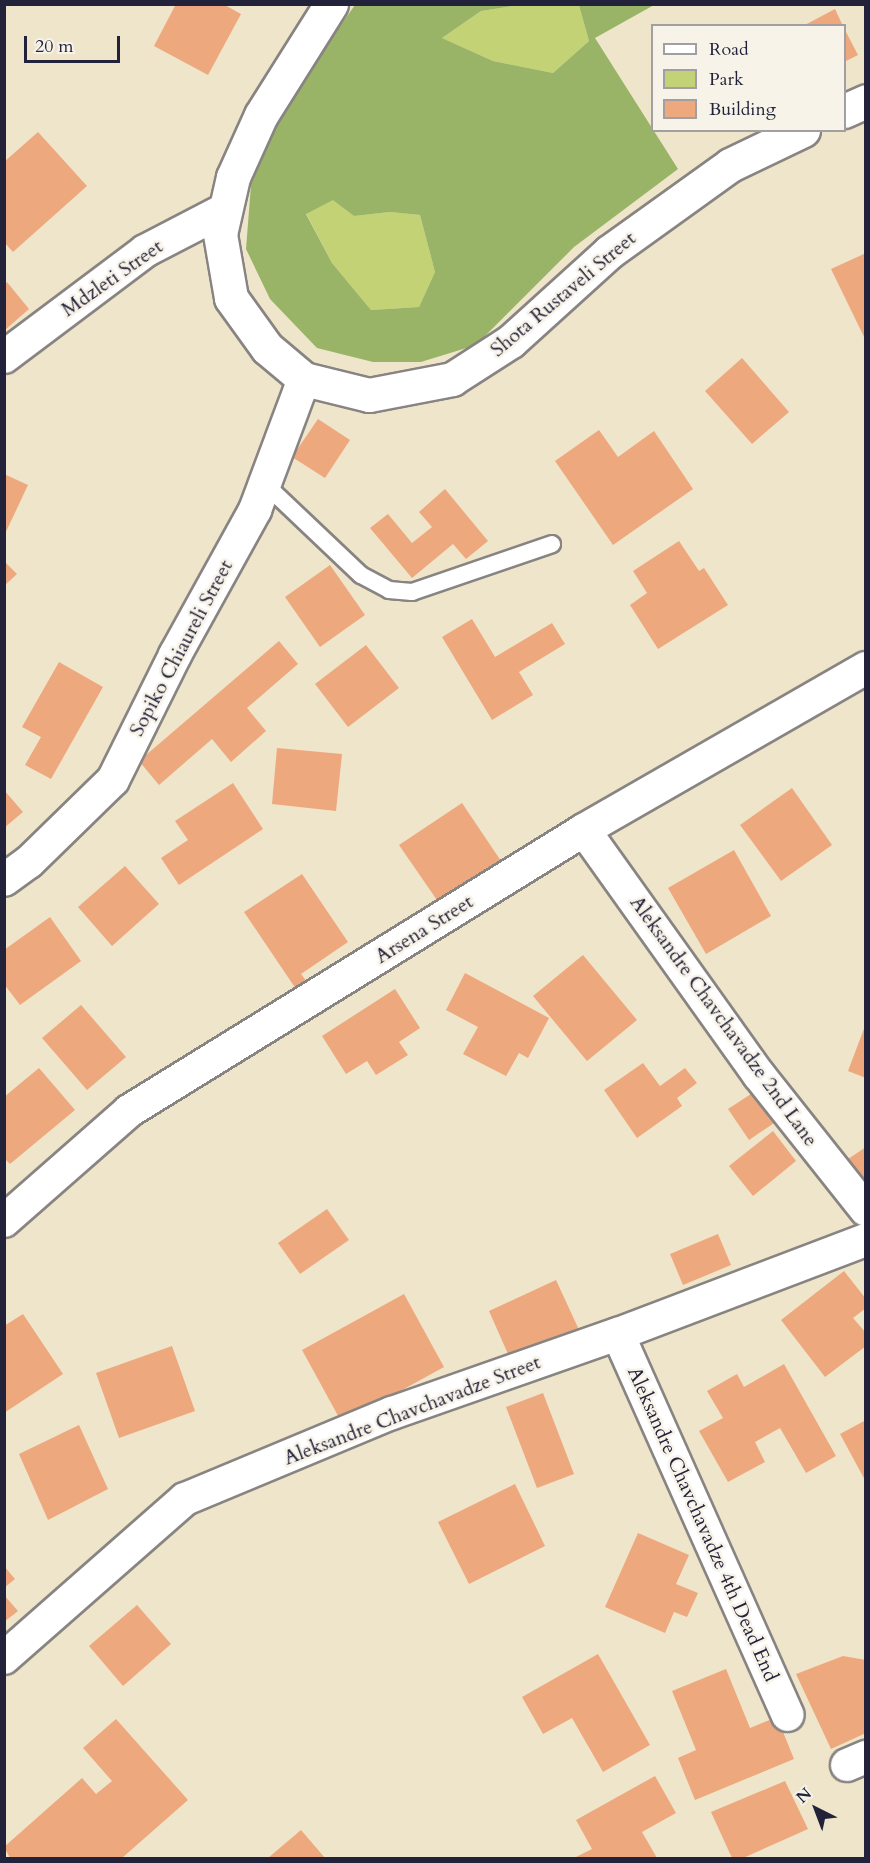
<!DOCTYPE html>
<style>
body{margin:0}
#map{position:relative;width:870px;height:1863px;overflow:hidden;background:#efe5ca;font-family:Cardo,serif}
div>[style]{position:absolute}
.green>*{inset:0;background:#c2d275}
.forest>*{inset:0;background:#99b466}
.building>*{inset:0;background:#eea87e}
.roads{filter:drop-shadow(2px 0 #888482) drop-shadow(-2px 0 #888482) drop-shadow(0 2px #888482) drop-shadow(0 -2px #888482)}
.service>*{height:16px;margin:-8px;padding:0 8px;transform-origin:8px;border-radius:8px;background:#fff}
.minor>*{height:32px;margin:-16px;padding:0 16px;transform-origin:16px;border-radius:16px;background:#fff}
.secondary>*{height:33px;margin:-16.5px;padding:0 16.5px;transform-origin:16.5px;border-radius:16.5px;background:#fff}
span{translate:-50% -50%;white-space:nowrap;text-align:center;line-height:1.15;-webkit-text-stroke:5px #f7f3e8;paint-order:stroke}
.street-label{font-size:20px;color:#22223b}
.frame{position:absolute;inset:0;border:6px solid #22223b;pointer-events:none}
.legend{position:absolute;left:651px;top:24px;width:195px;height:108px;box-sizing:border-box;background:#f7f3e8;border:2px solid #a29fa3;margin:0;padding:8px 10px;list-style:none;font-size:18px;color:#22223b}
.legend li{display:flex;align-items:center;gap:12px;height:30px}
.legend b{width:30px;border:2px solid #a29fa3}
.north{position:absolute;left:786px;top:1779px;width:60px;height:60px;-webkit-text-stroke:4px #f7f3e8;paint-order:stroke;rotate:318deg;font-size:16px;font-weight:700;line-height:24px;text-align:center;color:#22223b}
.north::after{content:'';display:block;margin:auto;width:21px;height:27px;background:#22223b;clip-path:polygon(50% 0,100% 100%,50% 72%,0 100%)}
.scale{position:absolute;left:24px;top:36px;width:96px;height:27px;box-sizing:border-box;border:3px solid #22223b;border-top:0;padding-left:8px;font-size:18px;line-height:21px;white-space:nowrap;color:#22223b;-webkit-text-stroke:4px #f7f3e8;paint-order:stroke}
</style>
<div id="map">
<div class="green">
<i style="clip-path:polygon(579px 4px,589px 41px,553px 73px,493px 61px,442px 38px,481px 11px,519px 5px)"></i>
<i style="clip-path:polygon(333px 199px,354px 216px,390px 212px,420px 215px,435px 272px,419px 307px,371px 310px,332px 263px,306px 213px)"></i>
</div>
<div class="forest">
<i style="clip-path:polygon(evenodd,355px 5px,519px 5px,481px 11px,442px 38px,493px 61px,553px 73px,589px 41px,579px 5px,654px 5px,595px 38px,678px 169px,574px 247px,476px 345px,421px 362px,373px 362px,317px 348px,270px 299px,246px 249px,251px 185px,284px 105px,355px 5px,333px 200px,354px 216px,390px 212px,420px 215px,435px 272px,419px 307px,371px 310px,332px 263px,306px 214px,333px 200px)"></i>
</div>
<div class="building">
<i style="clip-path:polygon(176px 4px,223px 4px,241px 14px,208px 75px,154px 46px)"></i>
<i style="clip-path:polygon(835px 9px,843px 26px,803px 26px)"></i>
<i style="clip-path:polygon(844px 28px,858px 55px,844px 62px)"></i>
<i style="clip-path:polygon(38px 132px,87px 186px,13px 252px,4px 242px,4px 162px)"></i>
<i style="clip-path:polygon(866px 253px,866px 341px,831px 269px)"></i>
<i style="clip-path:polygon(7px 282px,29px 309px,5px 330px,5px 285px)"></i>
<i style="clip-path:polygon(742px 358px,789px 412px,752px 444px,705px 391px)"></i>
<i style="clip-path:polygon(318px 419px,350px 440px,325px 478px,292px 457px)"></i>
<i style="clip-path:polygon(599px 430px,618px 457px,654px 431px,693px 489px,613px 545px,555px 461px)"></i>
<i style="clip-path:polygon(4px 474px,28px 485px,4px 536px)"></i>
<i style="clip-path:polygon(445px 489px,488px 541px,466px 559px,453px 544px,412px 578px,370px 528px,388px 514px,412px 543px,432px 527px,419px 512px)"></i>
<i style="clip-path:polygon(679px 541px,699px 571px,704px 568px,728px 605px,658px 649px,630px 605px,647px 593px,633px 571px)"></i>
<i style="clip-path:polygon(4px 561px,17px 574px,4px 586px)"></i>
<i style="clip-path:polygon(330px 565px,365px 615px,320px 647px,285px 597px)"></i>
<i style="clip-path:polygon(472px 619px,495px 657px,552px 623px,565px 644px,519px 672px,533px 695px,492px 720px,442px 637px)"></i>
<i style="clip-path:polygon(279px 641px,298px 664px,247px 708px,266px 731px,231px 762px,212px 739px,159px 785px,139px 761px)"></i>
<i style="clip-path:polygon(366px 645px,399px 688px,348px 727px,315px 684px)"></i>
<i style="clip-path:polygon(59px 662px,103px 687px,51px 779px,25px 765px,41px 737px,22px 727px)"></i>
<i style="clip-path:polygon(277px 748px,342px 754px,336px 811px,272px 804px)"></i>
<i style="clip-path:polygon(233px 783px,263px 829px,179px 885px,161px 858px,188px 840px,175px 821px)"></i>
<i style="clip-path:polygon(792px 788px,832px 845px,781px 881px,740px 825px)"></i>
<i style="clip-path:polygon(4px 790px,23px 812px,4px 828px)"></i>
<i style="clip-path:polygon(462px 803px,501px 861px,439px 903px,399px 845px)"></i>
<i style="clip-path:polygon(734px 850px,771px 916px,706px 954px,668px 888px)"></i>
<i style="clip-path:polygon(125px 866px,159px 904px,112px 946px,78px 907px)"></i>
<i style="clip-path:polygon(302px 874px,348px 942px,301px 974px,307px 982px,296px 989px,244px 912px)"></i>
<i style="clip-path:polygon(50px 917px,81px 961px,20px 1005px,4px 984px,4px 950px)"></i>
<i style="clip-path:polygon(583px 955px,637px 1020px,587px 1061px,533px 996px)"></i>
<i style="clip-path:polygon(465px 973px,549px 1018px,528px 1058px,519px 1053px,506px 1076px,463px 1054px,478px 1027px,446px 1010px)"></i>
<i style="clip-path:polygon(395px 989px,420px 1028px,399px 1042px,408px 1055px,376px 1075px,367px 1061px,346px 1074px,322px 1036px)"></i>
<i style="clip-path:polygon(81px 1005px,126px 1057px,87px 1090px,42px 1038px)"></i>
<i style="clip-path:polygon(865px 1026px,866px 1026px,866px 1078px,848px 1071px)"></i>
<i style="clip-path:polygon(643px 1063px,660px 1086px,685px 1068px,697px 1083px,677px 1098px,682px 1106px,637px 1138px,604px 1090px)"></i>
<i style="clip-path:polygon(39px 1068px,75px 1110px,10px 1164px,4px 1158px,4px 1097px)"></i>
<i style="clip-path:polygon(754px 1092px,774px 1123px,749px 1140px,728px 1109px)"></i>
<i style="clip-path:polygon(773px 1131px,796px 1161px,753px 1196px,729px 1166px)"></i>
<i style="clip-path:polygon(866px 1147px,866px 1186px,848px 1159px)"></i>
<i style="clip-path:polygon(327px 1209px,349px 1240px,300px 1274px,278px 1243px)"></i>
<i style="clip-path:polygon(718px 1234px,731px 1265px,683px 1285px,670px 1254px)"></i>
<i style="clip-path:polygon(844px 1271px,866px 1299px,866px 1308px,853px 1318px,866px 1333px,866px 1346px,825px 1377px,781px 1320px)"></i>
<i style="clip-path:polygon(556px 1280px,580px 1332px,512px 1363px,489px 1311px)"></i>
<i style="clip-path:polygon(404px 1294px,444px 1367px,342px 1423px,302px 1350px)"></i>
<i style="clip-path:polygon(23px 1314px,63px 1374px,4px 1413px,4px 1326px)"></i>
<i style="clip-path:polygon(172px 1346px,195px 1411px,119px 1438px,96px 1373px)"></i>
<i style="clip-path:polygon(784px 1364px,836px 1456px,806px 1473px,780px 1428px,755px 1442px,765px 1462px,728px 1482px,699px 1431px,723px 1418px,707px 1391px,737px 1374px,744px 1387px)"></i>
<i style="clip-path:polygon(543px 1393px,574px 1474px,537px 1488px,506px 1407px)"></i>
<i style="clip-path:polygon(866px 1420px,866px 1482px,840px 1434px)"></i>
<i style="clip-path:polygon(79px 1425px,108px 1489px,48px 1520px,19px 1454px)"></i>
<i style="clip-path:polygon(515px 1484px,545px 1546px,469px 1584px,438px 1522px)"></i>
<i style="clip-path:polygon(638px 1533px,689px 1555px,676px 1584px,698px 1593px,687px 1617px,674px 1612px,665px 1633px,605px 1607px)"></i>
<i style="clip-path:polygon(4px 1566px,15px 1579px,4px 1588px)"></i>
<i style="clip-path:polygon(4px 1595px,18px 1611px,4px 1622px)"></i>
<i style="clip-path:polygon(137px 1605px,171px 1644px,123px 1686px,89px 1646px)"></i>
<i style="clip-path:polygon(598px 1654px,650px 1745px,603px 1772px,572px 1718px,543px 1734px,522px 1697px)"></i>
<i style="clip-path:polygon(843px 1656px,866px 1660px,866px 1733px,831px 1749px,796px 1674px)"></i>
<i style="clip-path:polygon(726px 1669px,750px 1728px,777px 1717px,794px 1759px,695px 1800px,678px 1758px,696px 1750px,672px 1691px)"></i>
<i style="clip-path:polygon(116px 1719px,188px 1800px,122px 1858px,10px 1858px,4px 1847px,82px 1778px,96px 1794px,112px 1781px,83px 1748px)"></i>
<i style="clip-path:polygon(655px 1776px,676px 1813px,642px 1832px,657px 1858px,574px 1858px,592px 1849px,576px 1820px)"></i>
<i style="clip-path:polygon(785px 1781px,808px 1829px,743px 1858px,732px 1858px,711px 1812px)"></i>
<i style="clip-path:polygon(301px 1830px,325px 1858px,268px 1858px)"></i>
</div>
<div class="roads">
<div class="service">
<i style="left:265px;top:484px;width:132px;rotate:43.5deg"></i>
<i style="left:361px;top:575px;width:32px;rotate:28deg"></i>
<i style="left:389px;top:590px;width:23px;rotate:5deg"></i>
<i style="left:412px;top:592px;width:148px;rotate:-18.9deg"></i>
</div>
<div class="minor">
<i style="left:4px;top:357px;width:176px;rotate:-36.9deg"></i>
<i style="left:145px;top:251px;width:91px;rotate:-27.4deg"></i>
<i style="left:584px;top:830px;width:301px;rotate:54.5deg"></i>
<i style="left:759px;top:1075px;width:172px;rotate:51.6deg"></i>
<i style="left:4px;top:880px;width:31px;rotate:-36deg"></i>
<i style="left:29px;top:862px;width:117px;rotate:-44.3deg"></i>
<i style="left:113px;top:780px;width:140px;rotate:-63.6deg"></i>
<i style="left:175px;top:655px;width:166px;rotate:-61.1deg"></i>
<i style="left:255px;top:510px;width:140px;rotate:-69.5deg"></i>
<i style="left:4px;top:1221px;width:167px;rotate:-41.3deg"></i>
<i style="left:129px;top:1111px;width:535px;rotate:-31.7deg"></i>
<i style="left:584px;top:830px;width:325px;rotate:-29.9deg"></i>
<i style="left:618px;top:1334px;width:417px;rotate:66deg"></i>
<i style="left:4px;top:1658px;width:241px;rotate:-41.3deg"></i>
<i style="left:185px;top:1499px;width:224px;rotate:-22.6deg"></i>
<i style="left:392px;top:1413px;width:239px;rotate:-19.3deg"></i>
<i style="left:618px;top:1334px;width:265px;rotate:-20.8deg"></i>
<i style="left:847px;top:1765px;width:21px;rotate:-23deg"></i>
</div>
<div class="secondary">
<i style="left:331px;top:4px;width:131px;rotate:122.2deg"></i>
<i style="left:261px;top:115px;width:68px;rotate:114.3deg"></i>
<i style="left:233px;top:177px;width:58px;rotate:102.8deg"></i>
<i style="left:220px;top:234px;width:65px;rotate:80.2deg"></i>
<i style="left:231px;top:298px;width:62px;rotate:54.2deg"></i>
<i style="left:267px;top:348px;width:48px;rotate:40deg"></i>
<i style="left:304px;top:379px;width:67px;rotate:13.8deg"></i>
<i style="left:369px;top:395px;width:85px;rotate:-10.9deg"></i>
<i style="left:452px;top:379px;width:70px;rotate:-32.8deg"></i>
<i style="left:511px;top:341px;width:132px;rotate:-42.2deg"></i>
<i style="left:609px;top:252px;width:149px;rotate:-35.7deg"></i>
<i style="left:730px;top:165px;width:81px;rotate:-25.6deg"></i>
<i style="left:844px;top:111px;width:24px;rotate:-24deg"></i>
</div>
</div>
<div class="street-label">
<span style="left:112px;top:278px;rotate:-35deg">Mdzleti Street</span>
<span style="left:563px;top:294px;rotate:-40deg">Shota Rustaveli Street</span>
<span style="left:181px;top:648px;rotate:-62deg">Sopiko Chiaureli Street</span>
<span style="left:424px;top:929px;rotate:-32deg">Arsena Street</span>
<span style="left:724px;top:1021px;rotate:54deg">Aleksandre Chavchavadze 2nd Lane</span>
<span style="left:412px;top:1410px;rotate:-21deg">Aleksandre Chavchavadze Street</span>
<span style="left:703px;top:1524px;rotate:66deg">Aleksandre Chavchavadze 4th Dead End</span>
</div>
<div class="frame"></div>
<ul class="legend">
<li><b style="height:8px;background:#fff"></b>Road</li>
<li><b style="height:16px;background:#c2d275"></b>Park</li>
<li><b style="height:16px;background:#eea87e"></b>Building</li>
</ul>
<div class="north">N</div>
<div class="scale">20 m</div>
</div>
